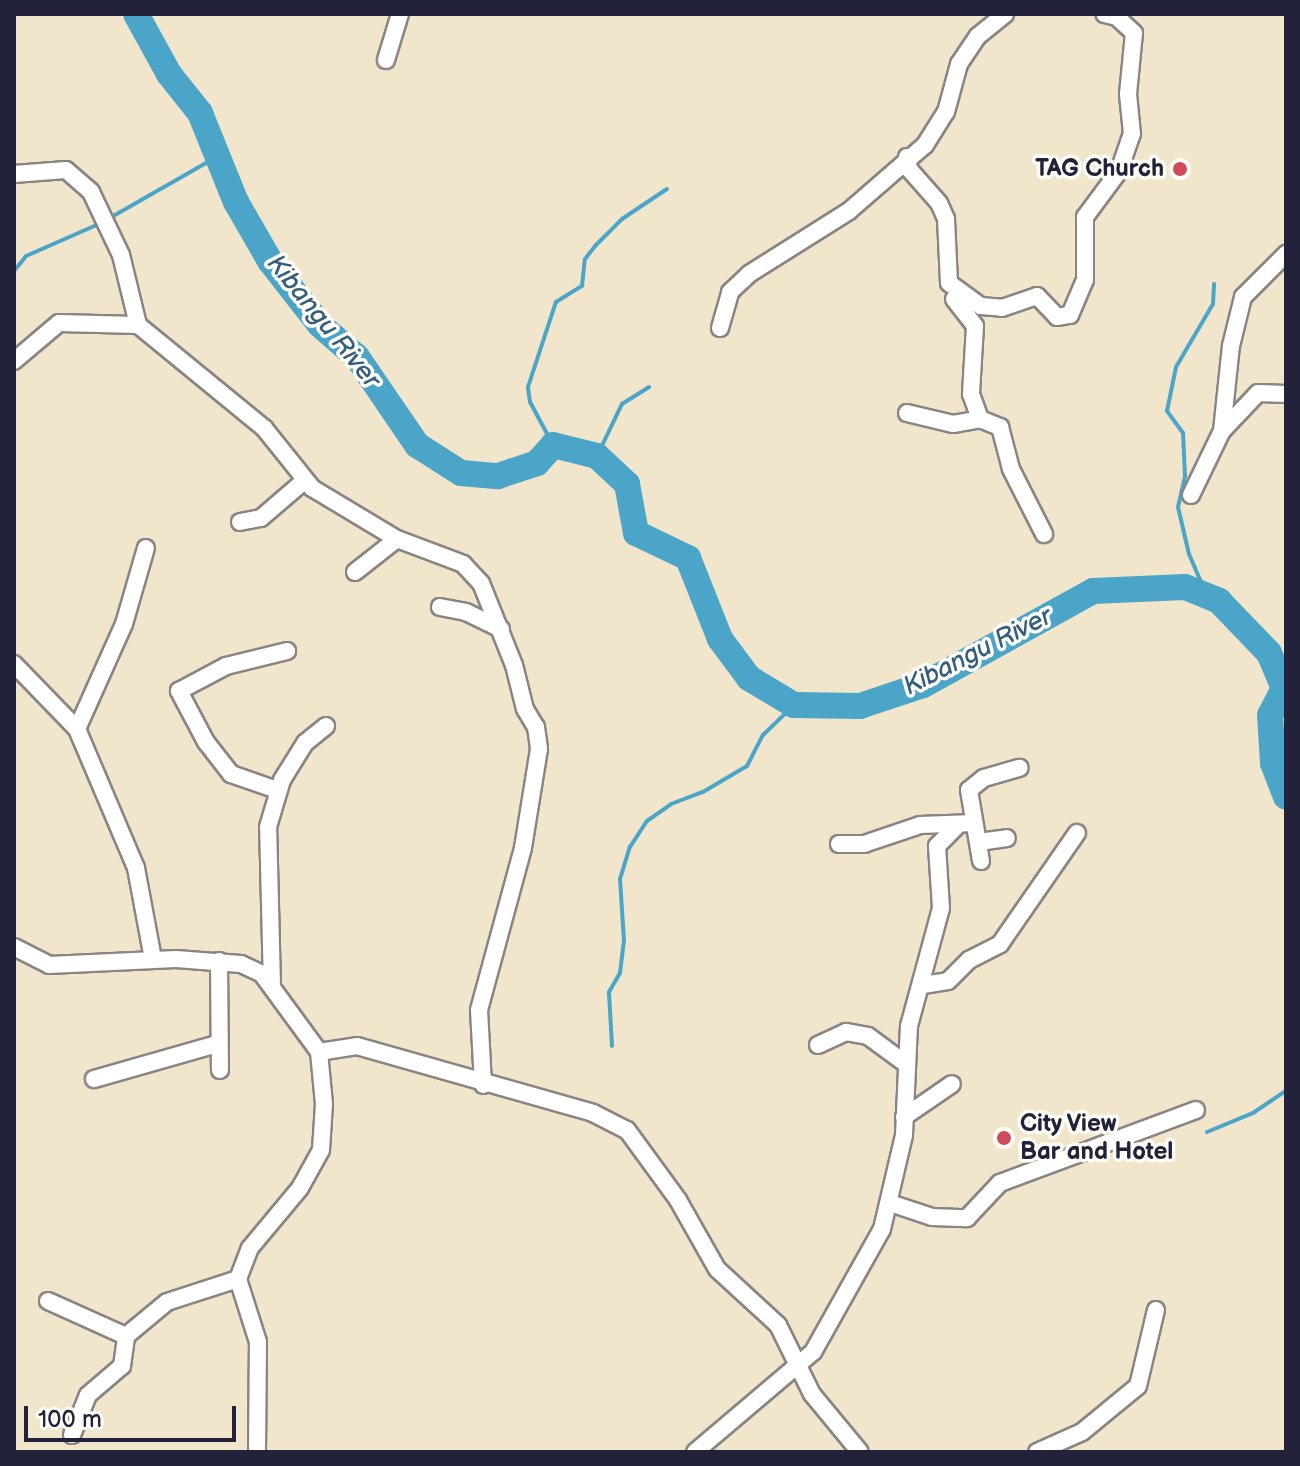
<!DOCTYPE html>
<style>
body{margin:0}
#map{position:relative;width:1300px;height:1466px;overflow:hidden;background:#f1e6cb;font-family:"Balsamiq Sans",sans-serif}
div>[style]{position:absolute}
.stream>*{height:4px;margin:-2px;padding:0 2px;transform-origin:2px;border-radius:2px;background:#4ba5c9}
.river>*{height:26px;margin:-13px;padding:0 13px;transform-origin:13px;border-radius:13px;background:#4ba5c9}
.roads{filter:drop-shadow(2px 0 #8a8483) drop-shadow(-2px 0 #8a8483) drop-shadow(0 2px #8a8483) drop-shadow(0 -2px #8a8483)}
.minor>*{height:16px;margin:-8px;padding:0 8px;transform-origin:8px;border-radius:8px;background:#fff}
.dots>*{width:22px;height:22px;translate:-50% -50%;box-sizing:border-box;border:4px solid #fdfcf7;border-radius:50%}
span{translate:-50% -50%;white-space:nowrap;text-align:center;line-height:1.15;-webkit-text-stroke:7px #fdfcf7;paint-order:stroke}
.poi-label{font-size:24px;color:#22223b;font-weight:700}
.right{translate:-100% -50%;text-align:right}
.left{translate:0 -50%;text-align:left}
.water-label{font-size:26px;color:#345d7b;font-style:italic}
.frame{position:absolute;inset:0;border:16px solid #22223b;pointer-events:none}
.scale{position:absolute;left:24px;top:1406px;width:212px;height:36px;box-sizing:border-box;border:4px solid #22223b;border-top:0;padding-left:10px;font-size:24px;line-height:28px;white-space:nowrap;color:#22223b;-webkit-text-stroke:6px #fdfcf7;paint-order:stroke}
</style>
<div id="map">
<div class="stream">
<i style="left:108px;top:219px;width:129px;rotate:-29.7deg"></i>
<i style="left:14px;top:271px;width:19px;rotate:-51deg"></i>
<i style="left:26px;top:256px;width:82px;rotate:-23.7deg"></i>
<i style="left:553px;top:445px;width:49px;rotate:-118.1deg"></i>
<i style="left:530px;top:402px;width:15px;rotate:-98deg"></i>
<i style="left:528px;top:387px;width:89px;rotate:-71.8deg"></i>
<i style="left:556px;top:302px;width:31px;rotate:-32deg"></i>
<i style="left:582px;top:286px;width:27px;rotate:-84deg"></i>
<i style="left:585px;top:259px;width:18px;rotate:-52deg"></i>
<i style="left:596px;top:245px;width:37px;rotate:-45deg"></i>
<i style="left:622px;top:219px;width:54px;rotate:-33.7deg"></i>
<i style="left:597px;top:456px;width:58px;rotate:-64.3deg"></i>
<i style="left:622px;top:404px;width:32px;rotate:-32deg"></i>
<i style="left:1207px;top:596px;width:46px;rotate:-113.2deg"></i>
<i style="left:1189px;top:554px;width:48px;rotate:-103.2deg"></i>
<i style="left:1178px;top:507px;width:32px;rotate:-77deg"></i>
<i style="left:1185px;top:476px;width:43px;rotate:-92.7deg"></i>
<i style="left:1183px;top:433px;width:27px;rotate:-126deg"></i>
<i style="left:1167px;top:411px;width:45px;rotate:-78.4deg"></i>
<i style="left:1176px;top:367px;width:73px;rotate:-59.6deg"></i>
<i style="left:1213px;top:304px;width:20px;rotate:-87deg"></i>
<i style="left:612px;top:1046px;width:54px;rotate:-93.2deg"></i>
<i style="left:609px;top:992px;width:22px;rotate:-60deg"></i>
<i style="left:620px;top:973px;width:32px;rotate:-83deg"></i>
<i style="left:624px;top:941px;width:62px;rotate:-93.7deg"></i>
<i style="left:620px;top:879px;width:34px;rotate:-73deg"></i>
<i style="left:630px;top:847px;width:31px;rotate:-57deg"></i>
<i style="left:647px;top:821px;width:29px;rotate:-35deg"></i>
<i style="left:671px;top:804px;width:34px;rotate:-21deg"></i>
<i style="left:703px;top:792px;width:51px;rotate:-30.6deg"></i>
<i style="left:747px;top:766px;width:35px;rotate:-63deg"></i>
<i style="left:763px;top:735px;width:43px;rotate:-44.1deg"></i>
<i style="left:1207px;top:1132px;width:50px;rotate:-22.4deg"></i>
<i style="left:1253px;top:1113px;width:40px;rotate:-34deg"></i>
</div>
<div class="river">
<i style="left:136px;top:14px;width:68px;rotate:61.2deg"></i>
<i style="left:169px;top:74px;width:50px;rotate:51.5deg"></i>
<i style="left:200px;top:113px;width:96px;rotate:68deg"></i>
<i style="left:236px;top:202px;width:68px;rotate:60deg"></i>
<i style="left:270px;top:261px;width:81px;rotate:52deg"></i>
<i style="left:320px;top:325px;width:49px;rotate:40.9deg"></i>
<i style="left:357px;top:357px;width:107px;rotate:55.7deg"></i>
<i style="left:417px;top:445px;width:52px;rotate:32.5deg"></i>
<i style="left:461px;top:473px;width:37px;rotate:5deg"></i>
<i style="left:498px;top:476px;width:41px;rotate:-18.4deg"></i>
<i style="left:537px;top:463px;width:24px;rotate:-48deg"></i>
<i style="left:553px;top:445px;width:45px;rotate:14deg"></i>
<i style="left:597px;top:456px;width:41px;rotate:43deg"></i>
<i style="left:627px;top:484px;width:50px;rotate:79.6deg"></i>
<i style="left:636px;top:533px;width:58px;rotate:25.7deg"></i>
<i style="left:688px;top:558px;width:87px;rotate:68.4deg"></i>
<i style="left:720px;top:639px;width:49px;rotate:53.4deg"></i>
<i style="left:749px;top:678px;width:52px;rotate:31deg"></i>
<i style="left:794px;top:705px;width:66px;rotate:0.9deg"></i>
<i style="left:860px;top:706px;width:66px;rotate:-18.4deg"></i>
<i style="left:923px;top:685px;width:194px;rotate:-28.9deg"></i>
<i style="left:1093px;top:591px;width:92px;rotate:-2.5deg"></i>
<i style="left:1185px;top:587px;width:37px;rotate:22deg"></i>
<i style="left:1219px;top:601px;width:72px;rotate:46.1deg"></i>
<i style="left:1269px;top:653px;width:38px;rotate:67deg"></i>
<i style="left:1284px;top:688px;width:30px;rotate:117deg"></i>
<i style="left:1270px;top:715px;width:48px;rotate:86.4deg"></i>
<i style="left:1273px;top:763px;width:36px;rotate:69deg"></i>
</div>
<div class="roads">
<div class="minor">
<i style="left:386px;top:60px;width:48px;rotate:-73.1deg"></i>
<i style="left:907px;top:157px;width:12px;rotate:81deg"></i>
<i style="left:909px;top:169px;width:45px;rotate:48.6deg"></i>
<i style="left:939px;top:203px;width:17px;rotate:66deg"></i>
<i style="left:946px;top:219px;width:64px;rotate:87.3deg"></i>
<i style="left:949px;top:283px;width:39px;rotate:36deg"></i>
<i style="left:981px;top:306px;width:21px;rotate:5deg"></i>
<i style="left:1002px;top:308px;width:37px;rotate:-19deg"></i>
<i style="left:1037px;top:296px;width:29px;rotate:46deg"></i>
<i style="left:1057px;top:317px;width:13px;rotate:-9deg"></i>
<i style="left:1070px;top:315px;width:38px;rotate:-67deg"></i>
<i style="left:1085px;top:280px;width:63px;rotate:-90deg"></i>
<i style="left:1085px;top:217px;width:57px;rotate:-53.5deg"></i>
<i style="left:1119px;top:171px;width:39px;rotate:-71deg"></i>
<i style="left:1132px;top:134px;width:40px;rotate:-95.7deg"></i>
<i style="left:1128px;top:94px;width:61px;rotate:-84.4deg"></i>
<i style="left:1134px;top:33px;width:23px;rotate:-137deg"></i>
<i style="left:1117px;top:17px;width:13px;rotate:-167deg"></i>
<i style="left:14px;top:174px;width:52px;rotate:-4.4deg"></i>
<i style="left:66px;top:170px;width:33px;rotate:41deg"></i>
<i style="left:91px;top:192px;width:70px;rotate:64.5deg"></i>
<i style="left:121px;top:255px;width:72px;rotate:76.3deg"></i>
<i style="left:954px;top:299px;width:34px;rotate:52deg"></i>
<i style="left:975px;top:326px;width:68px;rotate:93.4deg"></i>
<i style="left:971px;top:394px;width:27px;rotate:70deg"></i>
<i style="left:720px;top:328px;width:37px;rotate:-74deg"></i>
<i style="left:730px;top:292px;width:26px;rotate:-43deg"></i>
<i style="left:749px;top:274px;width:118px;rotate:-32.2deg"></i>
<i style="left:849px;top:211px;width:101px;rotate:-41deg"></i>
<i style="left:925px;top:145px;width:39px;rotate:-58deg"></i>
<i style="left:946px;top:112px;width:50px;rotate:-74.8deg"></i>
<i style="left:959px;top:64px;width:34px;rotate:-56deg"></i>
<i style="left:978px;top:36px;width:35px;rotate:-39deg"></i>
<i style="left:14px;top:361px;width:59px;rotate:-40.2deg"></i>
<i style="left:59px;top:323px;width:79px;rotate:1.5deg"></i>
<i style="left:138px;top:325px;width:163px;rotate:39.3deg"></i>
<i style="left:264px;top:428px;width:77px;rotate:51.3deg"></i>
<i style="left:312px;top:488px;width:99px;rotate:31deg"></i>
<i style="left:397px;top:539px;width:71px;rotate:20.7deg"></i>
<i style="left:463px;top:564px;width:26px;rotate:47deg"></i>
<i style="left:481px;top:583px;width:88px;rotate:68.1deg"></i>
<i style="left:514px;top:665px;width:45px;rotate:76deg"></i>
<i style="left:525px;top:709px;width:21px;rotate:59deg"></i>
<i style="left:536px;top:727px;width:22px;rotate:82deg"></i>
<i style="left:539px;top:749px;width:100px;rotate:99.2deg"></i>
<i style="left:523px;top:848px;width:168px;rotate:105.2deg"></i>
<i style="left:479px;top:1010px;width:75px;rotate:86.9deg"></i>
<i style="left:907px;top:413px;width:47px;rotate:13.4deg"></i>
<i style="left:953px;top:424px;width:27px;rotate:-10deg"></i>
<i style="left:980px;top:419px;width:22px;rotate:22deg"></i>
<i style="left:1000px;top:427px;width:43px;rotate:75.3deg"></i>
<i style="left:1011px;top:469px;width:73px;rotate:63.1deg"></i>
<i style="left:1222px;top:431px;width:52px;rotate:-46.5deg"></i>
<i style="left:1258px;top:393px;width:28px;rotate:2deg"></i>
<i style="left:1191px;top:495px;width:71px;rotate:-64.2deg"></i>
<i style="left:1222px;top:431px;width:85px;rotate:-84deg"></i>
<i style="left:1231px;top:346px;width:50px;rotate:-76.2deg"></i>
<i style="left:1243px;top:297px;width:61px;rotate:-45deg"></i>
<i style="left:240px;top:522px;width:21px;rotate:-11deg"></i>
<i style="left:261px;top:518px;width:57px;rotate:-40.7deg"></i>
<i style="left:355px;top:572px;width:53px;rotate:-38.2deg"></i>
<i style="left:440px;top:607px;width:26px;rotate:11deg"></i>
<i style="left:466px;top:612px;width:39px;rotate:26deg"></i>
<i style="left:14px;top:664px;width:91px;rotate:45.9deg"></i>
<i style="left:77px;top:729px;width:151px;rotate:67deg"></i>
<i style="left:136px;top:868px;width:93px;rotate:79.4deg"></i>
<i style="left:77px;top:729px;width:115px;rotate:-65.9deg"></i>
<i style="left:124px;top:624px;width:79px;rotate:-73.9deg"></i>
<i style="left:277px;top:790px;width:49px;rotate:-160.8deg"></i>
<i style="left:231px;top:774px;width:41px;rotate:-128deg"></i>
<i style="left:206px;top:742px;width:58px;rotate:-117.9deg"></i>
<i style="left:179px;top:691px;width:53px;rotate:-28deg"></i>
<i style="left:226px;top:666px;width:63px;rotate:-13.8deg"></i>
<i style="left:979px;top:842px;width:28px;rotate:-8deg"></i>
<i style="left:839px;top:844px;width:25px"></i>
<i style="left:864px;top:844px;width:59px;rotate:-18.7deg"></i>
<i style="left:920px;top:825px;width:54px;rotate:-2.1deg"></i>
<i style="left:981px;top:861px;width:72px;rotate:-99.6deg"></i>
<i style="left:969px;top:790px;width:19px;rotate:-39deg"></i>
<i style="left:984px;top:778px;width:37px;rotate:-16deg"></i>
<i style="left:14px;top:947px;width:39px;rotate:27deg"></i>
<i style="left:49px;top:965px;width:127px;rotate:-2.7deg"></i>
<i style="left:176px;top:959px;width:65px;rotate:4.4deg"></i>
<i style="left:241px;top:964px;width:23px;rotate:25deg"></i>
<i style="left:262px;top:974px;width:97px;rotate:53.8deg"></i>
<i style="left:219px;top:961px;width:109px;rotate:89.5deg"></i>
<i style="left:923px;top:985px;width:25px;rotate:-9deg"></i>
<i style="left:948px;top:981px;width:30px;rotate:-45deg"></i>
<i style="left:969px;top:960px;width:35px;rotate:-27deg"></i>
<i style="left:1000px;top:944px;width:135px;rotate:-55.3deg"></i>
<i style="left:272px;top:986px;width:159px;rotate:-91.4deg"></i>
<i style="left:268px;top:827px;width:49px;rotate:-73.4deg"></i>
<i style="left:282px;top:780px;width:44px;rotate:-58.1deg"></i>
<i style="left:305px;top:743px;width:27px;rotate:-39deg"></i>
<i style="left:818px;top:1045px;width:31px;rotate:-25deg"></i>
<i style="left:846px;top:1032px;width:22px;rotate:10deg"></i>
<i style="left:868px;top:1036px;width:47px;rotate:36.4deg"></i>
<i style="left:319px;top:1052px;width:38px;rotate:-9deg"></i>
<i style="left:357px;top:1046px;width:245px;rotate:15.8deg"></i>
<i style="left:593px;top:1113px;width:38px;rotate:27deg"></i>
<i style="left:627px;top:1130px;width:87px;rotate:53.9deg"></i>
<i style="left:678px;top:1200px;width:79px;rotate:60.5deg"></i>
<i style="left:717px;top:1269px;width:83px;rotate:42.6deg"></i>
<i style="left:778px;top:1325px;width:77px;rotate:63.8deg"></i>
<i style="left:812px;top:1394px;width:75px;rotate:50.4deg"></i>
<i style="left:94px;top:1079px;width:128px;rotate:-15.9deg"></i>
<i style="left:904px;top:1117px;width:58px;rotate:-34.5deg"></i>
<i style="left:890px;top:1203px;width:44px;rotate:18.4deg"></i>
<i style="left:932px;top:1217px;width:35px;rotate:2deg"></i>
<i style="left:967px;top:1218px;width:48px;rotate:-46.7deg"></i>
<i style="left:1000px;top:1183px;width:209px;rotate:-20.4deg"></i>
<i style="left:48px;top:1301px;width:85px;rotate:24.2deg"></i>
<i style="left:126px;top:1336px;width:53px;rotate:-39.7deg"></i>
<i style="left:167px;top:1302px;width:75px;rotate:-17.9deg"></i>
<i style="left:72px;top:1435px;width:43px;rotate:-68.2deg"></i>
<i style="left:88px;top:1395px;width:45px;rotate:-40.5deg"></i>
<i style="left:122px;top:1366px;width:30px;rotate:-82deg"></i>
<i style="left:257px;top:1452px;width:110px;rotate:-89.5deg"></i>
<i style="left:258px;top:1342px;width:66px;rotate:-107.6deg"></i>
<i style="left:238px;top:1279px;width:33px;rotate:-69deg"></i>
<i style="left:250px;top:1248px;width:78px;rotate:-50.2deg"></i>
<i style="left:300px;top:1188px;width:43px;rotate:-61.1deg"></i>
<i style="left:321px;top:1150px;width:46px;rotate:-86.3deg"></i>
<i style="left:324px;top:1104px;width:52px;rotate:-95.5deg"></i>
<i style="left:695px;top:1452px;width:155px;rotate:-40.3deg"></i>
<i style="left:813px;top:1352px;width:141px;rotate:-60.7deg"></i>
<i style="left:882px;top:1229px;width:97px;rotate:-76.8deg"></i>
<i style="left:904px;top:1135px;width:109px;rotate:-87.4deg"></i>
<i style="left:909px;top:1026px;width:122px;rotate:-74.8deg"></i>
<i style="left:941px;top:908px;width:62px;rotate:-93.7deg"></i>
<i style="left:937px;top:846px;width:28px;rotate:-45deg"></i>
<i style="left:1037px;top:1452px;width:49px;rotate:-24deg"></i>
<i style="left:1082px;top:1432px;width:72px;rotate:-39.4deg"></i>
<i style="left:1138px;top:1386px;width:78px;rotate:-76.7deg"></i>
</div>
</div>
<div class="dots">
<i style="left:1180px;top:169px;background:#d1495b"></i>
<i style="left:1004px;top:1138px;background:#d1495b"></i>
</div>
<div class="poi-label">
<span class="right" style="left:1164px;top:169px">TAG Church</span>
<span class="left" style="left:1020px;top:1138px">City View<br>Bar and Hotel</span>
</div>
<div class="water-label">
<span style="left:323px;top:322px;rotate:51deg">Kibangu River</span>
<span style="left:978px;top:652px;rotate:-27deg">Kibangu River</span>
</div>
<div class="frame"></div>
<div class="scale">100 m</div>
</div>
